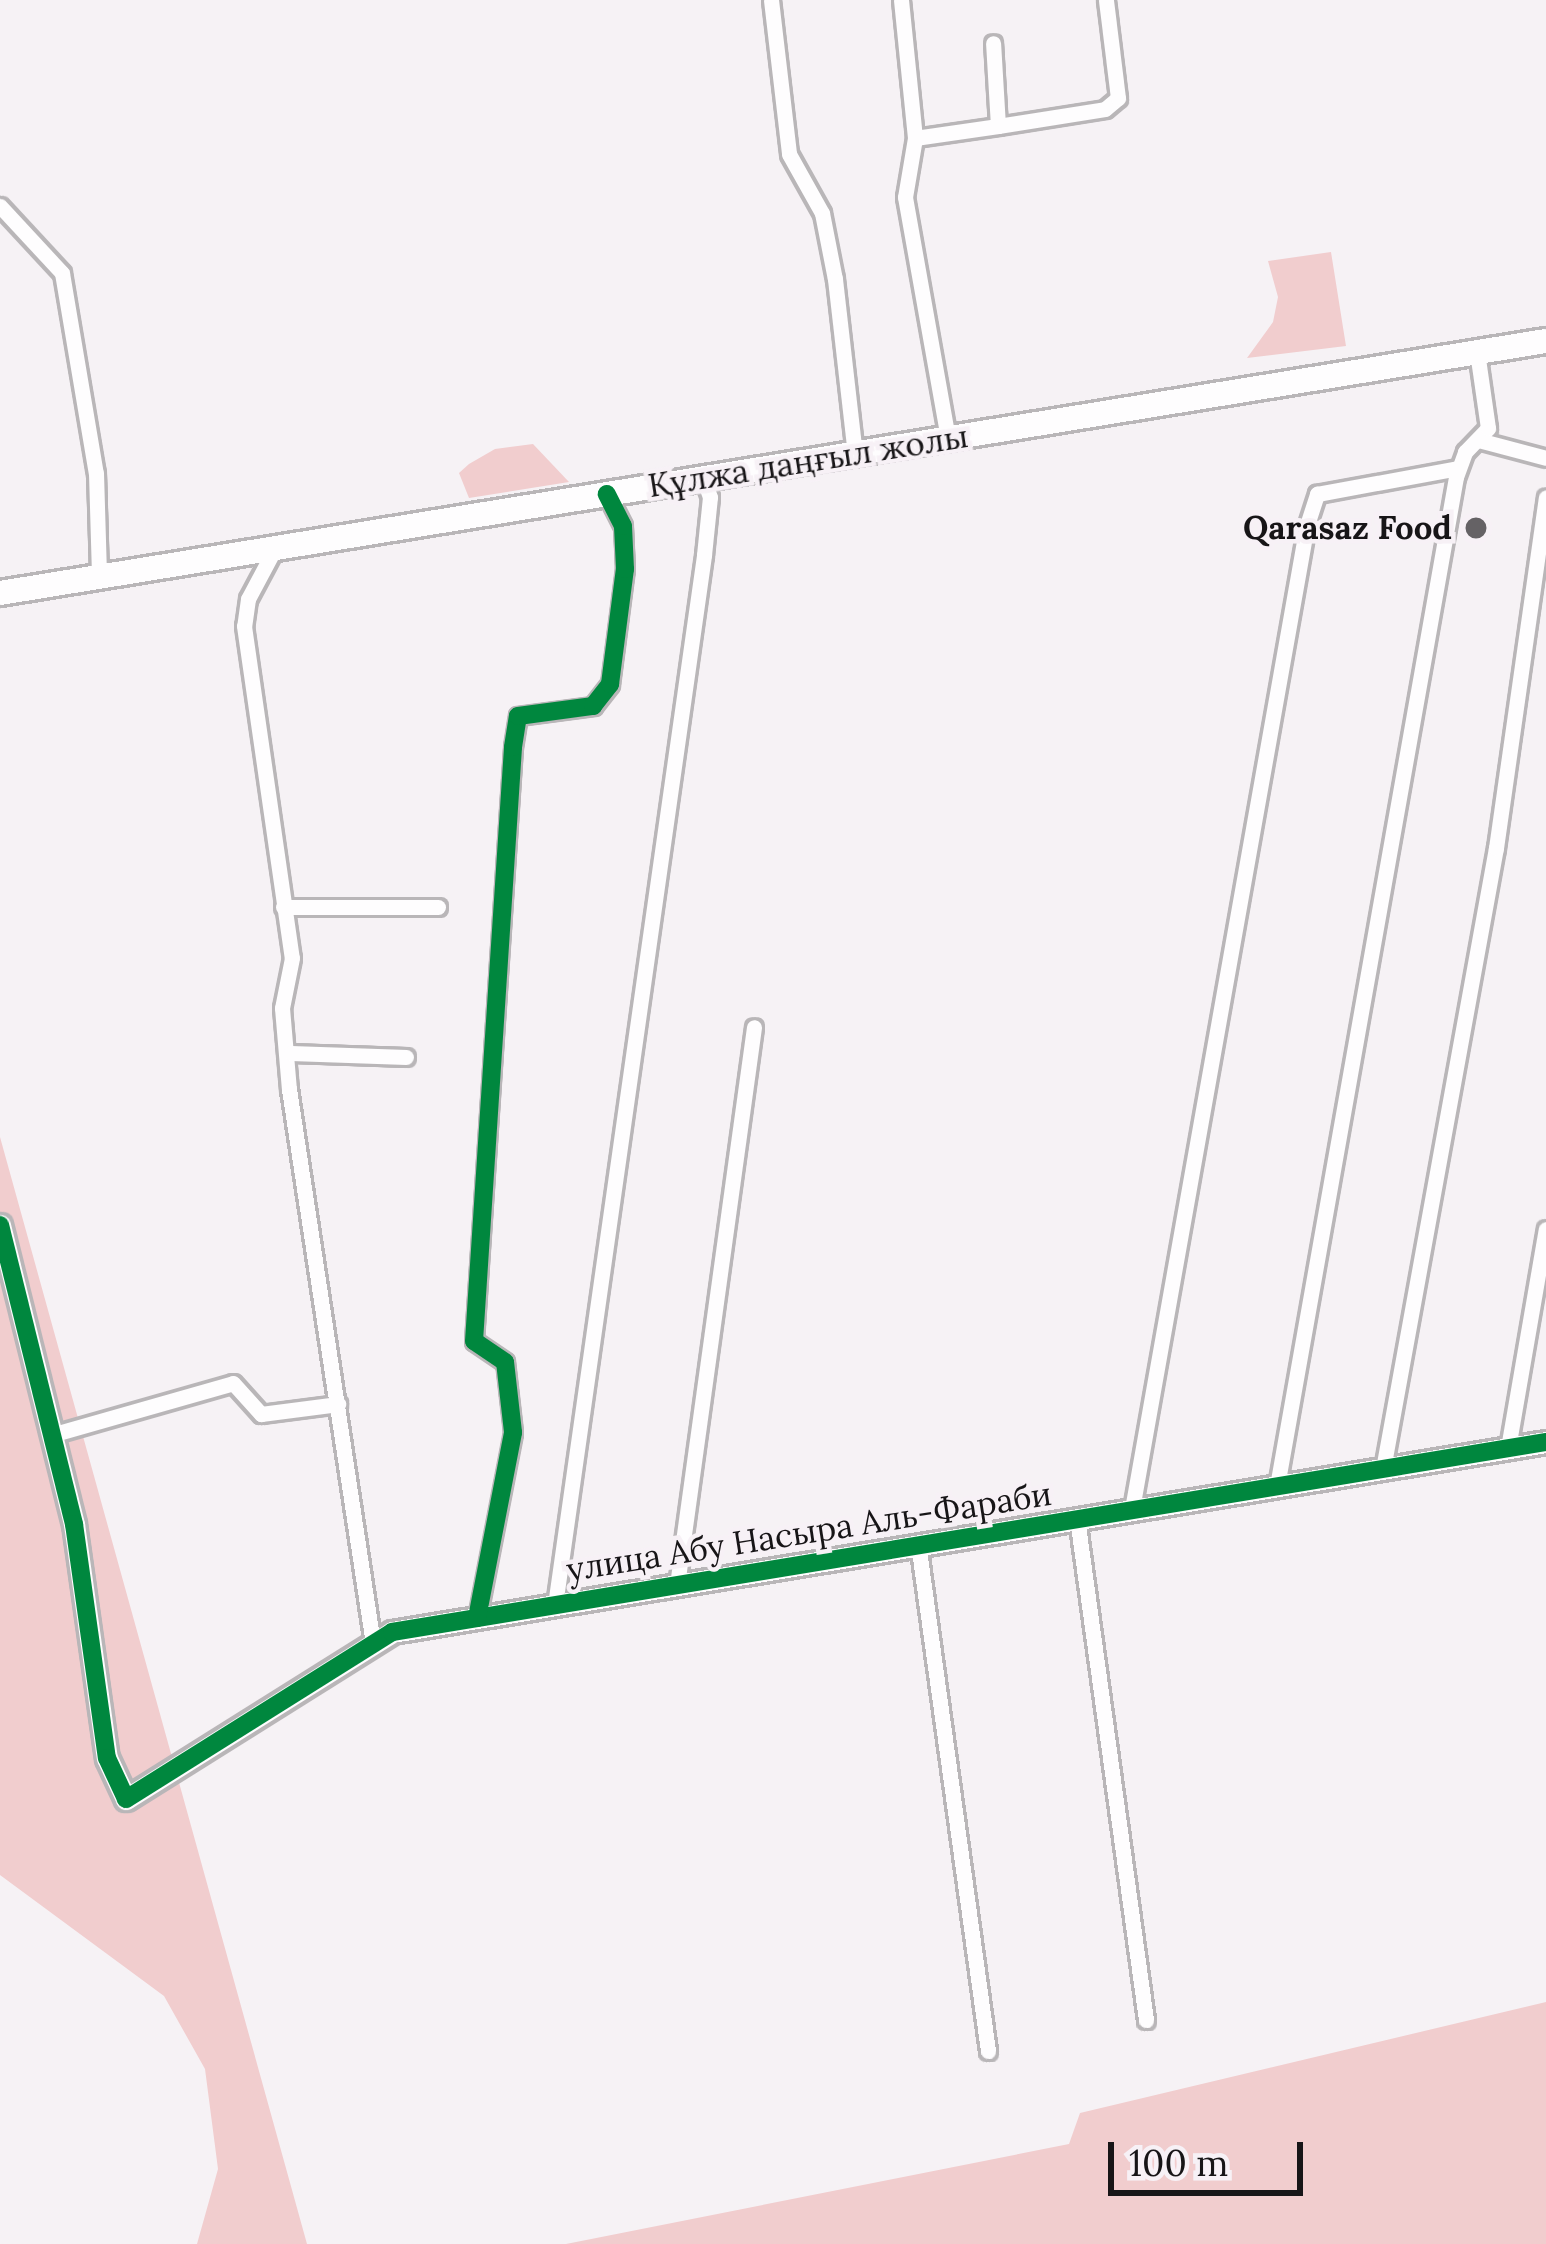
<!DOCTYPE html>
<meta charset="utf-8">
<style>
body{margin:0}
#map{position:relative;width:1546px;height:2244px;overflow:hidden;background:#f6f2f5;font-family:Lora,serif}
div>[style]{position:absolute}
.green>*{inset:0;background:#f1cdce}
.roads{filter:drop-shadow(3px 0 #b9b6b8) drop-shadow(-3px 0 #b9b6b8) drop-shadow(0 3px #b9b6b8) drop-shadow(0 -3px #b9b6b8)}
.street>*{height:15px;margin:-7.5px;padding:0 7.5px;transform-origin:7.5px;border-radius:7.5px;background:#fefdfe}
.secondary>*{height:21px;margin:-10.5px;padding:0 10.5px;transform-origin:10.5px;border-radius:10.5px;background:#fefdfe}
.primary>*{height:24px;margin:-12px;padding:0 12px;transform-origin:12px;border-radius:12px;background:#fefdfe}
.cycleway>*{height:18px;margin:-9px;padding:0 9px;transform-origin:9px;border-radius:9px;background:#00873e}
.dots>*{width:33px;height:33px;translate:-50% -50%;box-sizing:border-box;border:6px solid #f7f1f6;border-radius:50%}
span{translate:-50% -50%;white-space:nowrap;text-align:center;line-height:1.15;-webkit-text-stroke:9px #f7f1f6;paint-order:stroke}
.street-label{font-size:33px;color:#171517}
.poi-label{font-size:33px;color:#171517;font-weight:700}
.right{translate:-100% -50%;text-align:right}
.scale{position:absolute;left:1108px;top:2142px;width:195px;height:54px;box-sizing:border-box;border:6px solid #171517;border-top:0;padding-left:15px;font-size:36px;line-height:42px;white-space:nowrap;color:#171517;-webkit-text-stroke:9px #f7f1f6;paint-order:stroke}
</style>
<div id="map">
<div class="green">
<i style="clip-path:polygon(1331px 252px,1346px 346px,1247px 358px,1273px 322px,1278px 297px,1268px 261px)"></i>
<i style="clip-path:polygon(533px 444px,569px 482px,469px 498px,459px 473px,469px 464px,495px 449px)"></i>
<i style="clip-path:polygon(0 1137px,307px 2244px,197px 2244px,218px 2169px,205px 2069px,164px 1996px,0 1875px)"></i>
<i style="clip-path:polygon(1546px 2002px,1546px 2244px,566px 2244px,1069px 2144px,1080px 2113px)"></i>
</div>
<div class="roads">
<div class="street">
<i style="left:771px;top:0;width:155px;rotate:83.3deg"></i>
<i style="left:789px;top:154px;width:68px;rotate:60.8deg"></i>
<i style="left:822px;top:213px;width:67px;rotate:78.9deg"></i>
<i style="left:835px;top:279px;width:176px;rotate:83.5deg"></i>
<i style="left:901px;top:0;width:139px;rotate:84.2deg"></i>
<i style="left:915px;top:138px;width:60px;rotate:99.6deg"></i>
<i style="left:905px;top:197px;width:245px;rotate:79.9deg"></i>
<i style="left:998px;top:126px;width:108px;rotate:-9deg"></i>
<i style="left:1105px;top:109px;width:17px;rotate:-40deg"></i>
<i style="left:1118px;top:98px;width:99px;rotate:-97deg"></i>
<i style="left:915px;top:138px;width:84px;rotate:-8.2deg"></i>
<i style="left:998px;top:126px;width:83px;rotate:-93.4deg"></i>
<i style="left:0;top:206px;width:91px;rotate:47.2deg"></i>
<i style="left:62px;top:273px;width:203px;rotate:80.4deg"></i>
<i style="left:96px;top:473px;width:104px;rotate:88.3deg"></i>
<i style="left:1478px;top:440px;width:70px;rotate:14.8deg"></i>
<i style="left:273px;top:552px;width:53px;rotate:118deg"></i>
<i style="left:248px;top:599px;width:27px;rotate:98deg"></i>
<i style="left:244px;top:626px;width:335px;rotate:81.8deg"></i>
<i style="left:292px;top:958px;width:51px;rotate:101.3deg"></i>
<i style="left:282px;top:1008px;width:81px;rotate:85.1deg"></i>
<i style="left:289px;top:1089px;width:561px;rotate:81.39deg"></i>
<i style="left:283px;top:907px;width:155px"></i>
<i style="left:291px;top:1053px;width:115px;rotate:2deg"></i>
<i style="left:51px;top:1435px;width:189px;rotate:-15.9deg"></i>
<i style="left:233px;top:1383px;width:42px;rotate:47.9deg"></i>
<i style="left:261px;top:1414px;width:78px;rotate:-7.4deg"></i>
<i style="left:1508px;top:1448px;width:222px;rotate:-80.2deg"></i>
<i style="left:1383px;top:1469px;width:631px;rotate:-79.69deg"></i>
<i style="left:1496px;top:848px;width:354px;rotate:-81.9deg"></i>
<i style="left:1277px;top:1486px;width:1025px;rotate:-79.94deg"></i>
<i style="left:1456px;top:477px;width:27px;rotate:-70deg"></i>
<i style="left:1465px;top:452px;width:33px;rotate:-46deg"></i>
<i style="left:1488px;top:428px;width:77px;rotate:-98.2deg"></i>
<i style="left:1132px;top:1509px;width:999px;rotate:-79.92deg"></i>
<i style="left:1307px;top:525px;width:33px;rotate:-72deg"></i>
<i style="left:1317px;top:494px;width:143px;rotate:-10.4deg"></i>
<i style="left:1077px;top:1518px;width:507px;rotate:82.17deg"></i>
<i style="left:918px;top:1543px;width:513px;rotate:82.15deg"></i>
<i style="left:677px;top:1585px;width:563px;rotate:-82.14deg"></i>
<i style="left:555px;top:1605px;width:1061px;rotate:-81.92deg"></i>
<i style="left:704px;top:555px;width:58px;rotate:-84.1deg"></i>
<i style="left:710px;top:497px;width:20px;rotate:-110deg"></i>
<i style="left:477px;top:1618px;width:189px;rotate:-79deg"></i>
<i style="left:513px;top:1432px;width:70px;rotate:-96.5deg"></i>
<i style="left:505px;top:1362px;width:37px;rotate:-146deg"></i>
<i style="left:474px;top:1341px;width:595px;rotate:-86.24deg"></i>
<i style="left:513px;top:747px;width:31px;rotate:-81deg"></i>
<i style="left:518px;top:716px;width:76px;rotate:-7.6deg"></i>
<i style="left:593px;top:706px;width:28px;rotate:-52deg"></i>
<i style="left:610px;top:684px;width:116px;rotate:-82.6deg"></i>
<i style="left:625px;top:569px;width:43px;rotate:-92.7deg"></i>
<i style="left:623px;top:526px;width:36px;rotate:-117deg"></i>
</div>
<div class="secondary">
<i style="left:0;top:1225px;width:308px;rotate:76.1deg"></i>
<i style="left:74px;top:1524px;width:236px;rotate:82deg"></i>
<i style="left:107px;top:1758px;width:45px;rotate:65.1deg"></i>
<i style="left:126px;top:1799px;width:314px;rotate:-32.1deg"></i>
<i style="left:392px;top:1632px;width:1170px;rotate:-9.35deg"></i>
</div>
<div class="primary">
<i style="left:0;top:593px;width:1566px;rotate:-9.26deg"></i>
</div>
</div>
<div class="cycleway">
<i style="left:0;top:1225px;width:308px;rotate:76.1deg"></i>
<i style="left:74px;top:1524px;width:236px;rotate:82deg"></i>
<i style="left:107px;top:1758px;width:45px;rotate:65.1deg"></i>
<i style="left:126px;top:1799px;width:314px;rotate:-32.1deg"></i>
<i style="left:392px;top:1632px;width:1170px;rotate:-9.35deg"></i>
<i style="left:477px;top:1618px;width:189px;rotate:-79deg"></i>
<i style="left:513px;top:1432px;width:70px;rotate:-96.5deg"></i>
<i style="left:505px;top:1362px;width:37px;rotate:-146deg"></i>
<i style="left:474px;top:1341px;width:595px;rotate:-86.24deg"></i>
<i style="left:513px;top:747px;width:31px;rotate:-81deg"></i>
<i style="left:518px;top:716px;width:76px;rotate:-7.6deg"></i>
<i style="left:593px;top:706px;width:28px;rotate:-52deg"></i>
<i style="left:610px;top:684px;width:116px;rotate:-82.6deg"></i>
<i style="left:625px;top:569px;width:43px;rotate:-92.7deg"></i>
<i style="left:623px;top:526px;width:36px;rotate:-117deg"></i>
</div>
<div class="dots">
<i style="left:1476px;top:528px;background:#656265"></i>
</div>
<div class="street-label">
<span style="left:808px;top:461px;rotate:-9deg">Құлжа даңғыл жолы</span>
<span style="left:809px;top:1532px;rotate:-9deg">улица Абу Насыра Аль-Фараби</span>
</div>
<div class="poi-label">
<span class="right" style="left:1452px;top:528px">Qarasaz Food</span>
</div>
<div class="scale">100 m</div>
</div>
